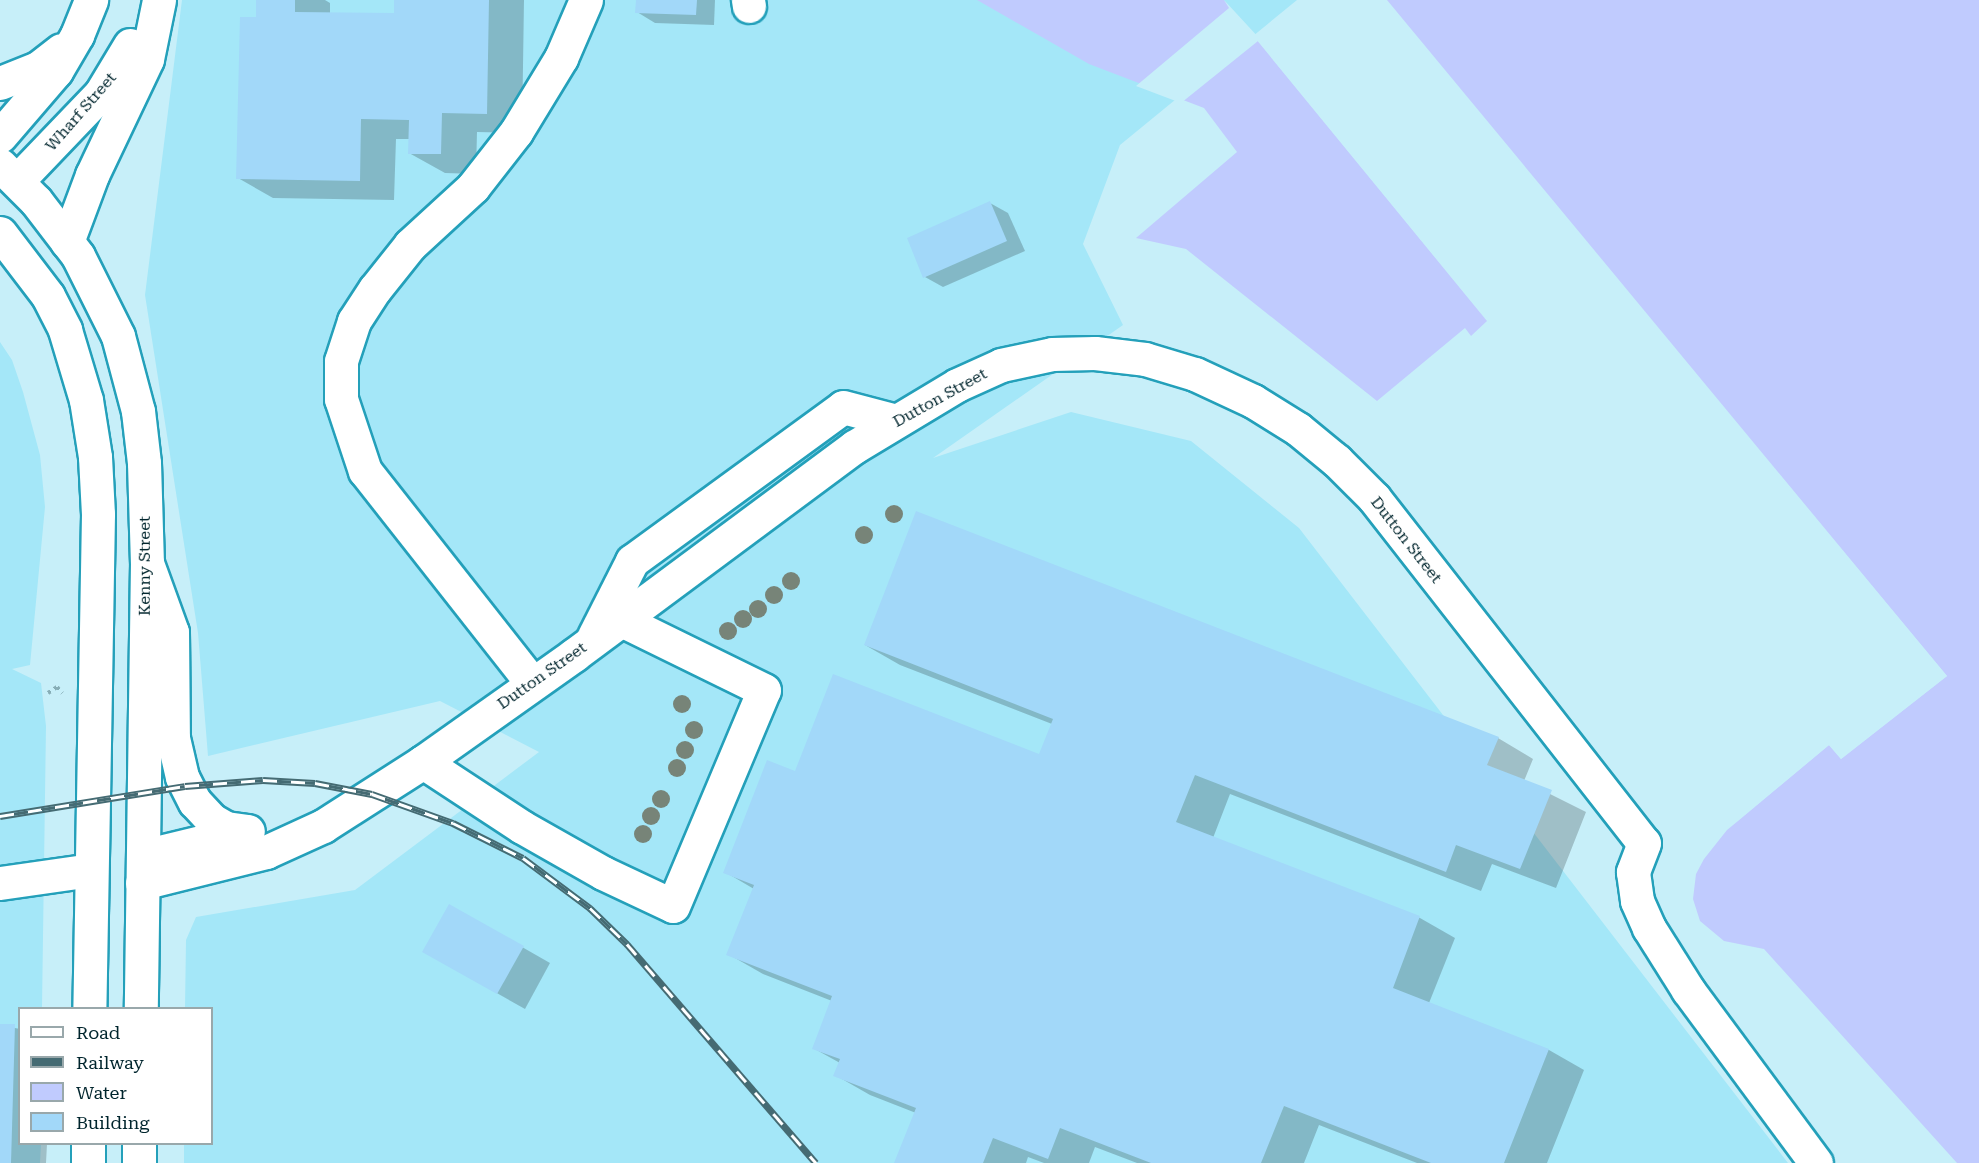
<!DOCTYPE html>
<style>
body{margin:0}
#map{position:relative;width:1979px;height:1163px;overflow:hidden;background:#c7eff9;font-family:"Roboto Serif",serif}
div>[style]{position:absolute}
.built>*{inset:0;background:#a4e7f8}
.water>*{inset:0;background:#c0cbfe}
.pier>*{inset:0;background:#c7eff9}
.shadow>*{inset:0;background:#0003}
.building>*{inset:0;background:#a2d8f9}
.path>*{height:4px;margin-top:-2px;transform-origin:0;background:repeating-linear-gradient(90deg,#87aeb7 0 3px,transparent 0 7.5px)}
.roads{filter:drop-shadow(2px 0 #24a0ba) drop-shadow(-2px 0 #24a0ba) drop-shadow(0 2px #24a0ba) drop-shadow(0 -2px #24a0ba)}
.minor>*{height:33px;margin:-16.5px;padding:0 16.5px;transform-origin:16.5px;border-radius:16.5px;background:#fff}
.highway>*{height:33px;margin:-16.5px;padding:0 16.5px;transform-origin:16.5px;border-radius:16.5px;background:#fff}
.rail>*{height:7px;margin-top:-3.5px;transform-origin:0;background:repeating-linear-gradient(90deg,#fff 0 14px,#456b73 0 28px);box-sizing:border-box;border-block:2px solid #456b73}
.trees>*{width:18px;height:18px;margin:-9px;border-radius:50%;background:#778478}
span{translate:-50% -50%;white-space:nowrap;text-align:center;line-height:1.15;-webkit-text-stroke:6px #fff;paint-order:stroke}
.street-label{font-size:16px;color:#00252d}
.legend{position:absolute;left:18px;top:1007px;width:195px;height:138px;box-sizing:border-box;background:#fff;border:2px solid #99a8ab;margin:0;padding:8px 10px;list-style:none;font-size:18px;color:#00252d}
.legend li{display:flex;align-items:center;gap:12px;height:30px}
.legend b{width:30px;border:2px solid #99a8ab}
</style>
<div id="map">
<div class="built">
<i style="clip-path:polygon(182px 0,1297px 0,1120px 145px,1083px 244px,1123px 325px,933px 458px,1071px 412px,1191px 441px,1299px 528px,1788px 1163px,184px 1163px,184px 1144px,212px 1144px,212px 1008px,185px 1008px,186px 940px,196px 917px,355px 890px,539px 752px,440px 701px,208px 756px,198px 633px,145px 295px)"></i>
<i style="clip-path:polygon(0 342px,12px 360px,23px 392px,40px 455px,45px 507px,30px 665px,12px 669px,41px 683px,46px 726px,42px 1008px,20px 1008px,20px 1144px,41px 1144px,40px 1163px,0 1163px)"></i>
</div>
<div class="water">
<i style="clip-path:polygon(977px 0,1224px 0,1487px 321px,1471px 336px,1465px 328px,1377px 401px,1186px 249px,1136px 238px,1237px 152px,1204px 108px,1089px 64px)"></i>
<i style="clip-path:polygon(1387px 0,1979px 0,1979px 1163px,1957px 1163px,1764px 949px,1724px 941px,1700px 921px,1693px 899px,1696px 874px,1704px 859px,1727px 830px,1829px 745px,1841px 759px,1947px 676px)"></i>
</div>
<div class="pier">
<i style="clip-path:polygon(1224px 0,1260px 39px,1489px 323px,1258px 41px,1181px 103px,1136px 86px,1229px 8px)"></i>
<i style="clip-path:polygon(1384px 0,1947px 676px,1841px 759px,1829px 745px,1727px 830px,1827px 742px,1842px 755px,1943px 676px)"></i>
</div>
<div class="shadow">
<i style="clip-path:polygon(258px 0,325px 0,330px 3px,330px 14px,395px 15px,395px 0,524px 0,522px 133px,477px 132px,476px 174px,445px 173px,409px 153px,410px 139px,396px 139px,394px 200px,273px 198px,238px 178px)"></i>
<i style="clip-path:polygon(637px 0,715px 0,714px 25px,655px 23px,637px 12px)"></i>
<i style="clip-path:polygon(990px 203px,1008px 213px,1025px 251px,943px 287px,925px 277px)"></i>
<i style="clip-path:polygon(865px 645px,1498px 738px,1533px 759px,1524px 781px,1586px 812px,1556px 888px,1492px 864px,1481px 891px,1230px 794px,1213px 838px,1420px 918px,1455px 938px,1429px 1003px,1549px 1050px,1584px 1070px,1547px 1163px,1417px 1163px,1319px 1125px,1304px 1163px,1137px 1163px,1095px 1147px,1089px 1163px,1044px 1163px,1028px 1157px,1026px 1163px,897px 1163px,916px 1113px,870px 1095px,835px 1075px,840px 1063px,813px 1048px,832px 1001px,763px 974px,728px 954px,754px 889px,725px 872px,796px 773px,1039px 756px,1052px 724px,900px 665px)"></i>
<i style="clip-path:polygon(450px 906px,550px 963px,525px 1009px,424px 952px)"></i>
<i style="clip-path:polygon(0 1025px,20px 1029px,20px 1144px,47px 1144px,46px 1163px,0 1163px)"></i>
</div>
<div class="building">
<i style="clip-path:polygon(256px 0,295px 0,295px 12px,394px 13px,394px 0,489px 0,487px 114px,442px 113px,441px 154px,408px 154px,409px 120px,361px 119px,360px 181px,236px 179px,240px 17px,256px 17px)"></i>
<i style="clip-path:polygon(636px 0,697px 0,696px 15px,635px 13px)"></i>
<i style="clip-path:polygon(990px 201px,1007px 241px,923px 278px,907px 238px)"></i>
<i style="clip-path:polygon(916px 511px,1499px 737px,1487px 765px,1552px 790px,1520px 869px,1456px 845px,1446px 872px,1195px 775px,1176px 822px,1420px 916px,1393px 988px,1549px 1049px,1504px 1163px,1431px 1163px,1284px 1106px,1261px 1163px,1151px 1163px,1060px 1128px,1048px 1159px,993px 1138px,983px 1163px,894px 1163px,916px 1108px,833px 1076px,840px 1059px,812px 1049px,832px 996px,726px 955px,754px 885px,723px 873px,767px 760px,795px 771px,833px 674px,1039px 754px,1053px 719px,864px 645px)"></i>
<i style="clip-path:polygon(449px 904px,524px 946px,497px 994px,422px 952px)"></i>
<i style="clip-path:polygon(0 1024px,15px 1024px,11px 1163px,0 1163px)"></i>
</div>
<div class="path">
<i style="left:48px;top:693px;width:11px;rotate:-34deg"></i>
<i style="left:57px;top:687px;width:8px;rotate:50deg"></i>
</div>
<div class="roads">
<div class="minor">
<i style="left:748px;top:0;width:6px;rotate:81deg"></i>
<i style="left:0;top:83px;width:41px;rotate:-21.5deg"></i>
<i style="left:38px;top:68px;width:29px;rotate:-38deg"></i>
<i style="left:0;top:136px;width:86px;rotate:-49.3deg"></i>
<i style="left:56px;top:71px;width:42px;rotate:-59.7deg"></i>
<i style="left:77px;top:35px;width:38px;rotate:-68deg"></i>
<i style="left:17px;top:181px;width:122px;rotate:-46.3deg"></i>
<i style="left:101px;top:93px;width:56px;rotate:-58.9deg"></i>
<i style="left:67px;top:242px;width:72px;rotate:-69.5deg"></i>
<i style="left:92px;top:175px;width:128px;rotate:-64.6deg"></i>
<i style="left:147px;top:59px;width:60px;rotate:-78.5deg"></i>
<i style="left:147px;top:563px;width:73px;rotate:70.1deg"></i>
<i style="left:172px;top:632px;width:106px;rotate:89.5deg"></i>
<i style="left:173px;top:738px;width:40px;rotate:77deg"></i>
<i style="left:182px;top:777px;width:28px;rotate:63deg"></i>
<i style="left:195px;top:802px;width:25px;rotate:47deg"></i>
<i style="left:212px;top:820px;width:16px;rotate:30deg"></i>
<i style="left:226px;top:828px;width:22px;rotate:8deg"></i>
<i style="left:594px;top:636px;width:84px;rotate:-63.1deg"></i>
<i style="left:632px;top:561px;width:261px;rotate:-36.1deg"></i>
<i style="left:843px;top:407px;width:55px;rotate:14.8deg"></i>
<i style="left:532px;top:683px;width:270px;rotate:-128.2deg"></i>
<i style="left:365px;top:471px;width:76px;rotate:-108.4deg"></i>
<i style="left:341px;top:399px;width:38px;rotate:-90deg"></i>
<i style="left:341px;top:361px;width:42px;rotate:-72deg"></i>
<i style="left:354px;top:321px;width:38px;rotate:-57deg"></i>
<i style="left:375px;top:289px;width:56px;rotate:-51.5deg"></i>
<i style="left:410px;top:245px;width:86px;rotate:-42.6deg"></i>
<i style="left:473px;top:187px;width:70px;rotate:-52deg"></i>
<i style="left:516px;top:132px;width:87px;rotate:-58.7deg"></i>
<i style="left:561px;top:58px;width:63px;rotate:-66.7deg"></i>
<i style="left:423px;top:762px;width:118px;rotate:33.3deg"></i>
<i style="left:522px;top:827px;width:93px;rotate:29.6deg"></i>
<i style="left:603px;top:873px;width:77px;rotate:25.2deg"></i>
<i style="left:673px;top:906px;width:234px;rotate:-67.2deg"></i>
<i style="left:764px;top:690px;width:159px;rotate:-153.9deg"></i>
<i style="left:143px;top:856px;width:106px;rotate:-13.6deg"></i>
<i style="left:0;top:883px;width:92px;rotate:-8.1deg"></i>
<i style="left:142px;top:883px;width:128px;rotate:-14deg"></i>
<i style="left:266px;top:852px;width:63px;rotate:-24.5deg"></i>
<i style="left:323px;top:826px;width:119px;rotate:-32.6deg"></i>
<i style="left:423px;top:762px;width:185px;rotate:-35.3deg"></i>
<i style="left:574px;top:655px;width:349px;rotate:-36.6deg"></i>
<i style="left:854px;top:447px;width:120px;rotate:-31deg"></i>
<i style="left:957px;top:385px;width:48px;rotate:-24.4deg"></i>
<i style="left:1001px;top:365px;width:52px;rotate:-12.2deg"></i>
<i style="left:1052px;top:354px;width:43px;rotate:-1.3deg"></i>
<i style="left:1095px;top:353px;width:50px;rotate:6.8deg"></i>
<i style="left:1145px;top:359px;width:52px;rotate:16.7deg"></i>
<i style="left:1195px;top:374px;width:64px;rotate:25deg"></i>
<i style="left:1253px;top:401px;width:53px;rotate:31.9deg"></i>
<i style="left:1298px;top:429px;width:50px;rotate:39.4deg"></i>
<i style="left:1337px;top:461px;width:52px;rotate:45deg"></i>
<i style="left:1374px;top:498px;width:438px;rotate:52deg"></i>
<i style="left:1644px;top:843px;width:31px;rotate:111deg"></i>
<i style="left:1633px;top:872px;width:29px;rotate:82deg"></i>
<i style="left:1637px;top:901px;width:30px;rotate:66deg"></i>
<i style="left:1649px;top:928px;width:73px;rotate:57.8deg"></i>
<i style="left:1688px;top:990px;width:215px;rotate:53.5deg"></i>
</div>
<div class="highway">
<i style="left:0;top:165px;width:51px;rotate:45deg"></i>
<i style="left:36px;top:201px;width:69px;rotate:52.6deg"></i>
<i style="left:78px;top:256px;width:89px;rotate:63.4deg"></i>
<i style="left:118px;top:336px;width:78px;rotate:75.1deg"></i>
<i style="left:138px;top:411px;width:52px;rotate:83.4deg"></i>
<i style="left:144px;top:463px;width:100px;rotate:88.3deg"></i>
<i style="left:147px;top:563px;width:445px;rotate:90.8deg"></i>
<i style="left:0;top:233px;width:79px;rotate:52.7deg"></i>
<i style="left:48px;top:296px;width:38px;rotate:63deg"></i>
<i style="left:65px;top:330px;width:73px;rotate:73.3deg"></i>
<i style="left:86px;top:400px;width:58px;rotate:81deg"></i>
<i style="left:95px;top:457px;width:57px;rotate:87deg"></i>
<i style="left:98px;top:514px;width:494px;rotate:91deg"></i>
<i style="left:88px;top:1163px;width:19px;rotate:-90deg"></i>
<i style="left:139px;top:1163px;width:19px;rotate:-90deg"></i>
</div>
</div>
<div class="rail">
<i style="left:0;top:816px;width:187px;rotate:-9.2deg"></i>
<i style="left:185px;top:786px;width:78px;rotate:-4.4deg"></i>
<i style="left:263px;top:780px;width:52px;rotate:3.3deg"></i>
<i style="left:315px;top:783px;width:58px;rotate:10.9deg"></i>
<i style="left:372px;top:794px;width:86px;rotate:19.7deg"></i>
<i style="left:453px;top:823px;width:78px;rotate:26.6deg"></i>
<i style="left:523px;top:858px;width:84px;rotate:36.7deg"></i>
<i style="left:590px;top:908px;width:52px;rotate:44.2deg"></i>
<i style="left:627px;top:944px;width:289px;rotate:49.2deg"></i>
</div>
<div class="trees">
<i style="left:894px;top:514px"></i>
<i style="left:864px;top:535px"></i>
<i style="left:791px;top:581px"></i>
<i style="left:774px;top:595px"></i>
<i style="left:758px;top:609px"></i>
<i style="left:743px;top:619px"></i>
<i style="left:728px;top:631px"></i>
<i style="left:682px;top:704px"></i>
<i style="left:694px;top:730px"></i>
<i style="left:685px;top:750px"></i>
<i style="left:677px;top:768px"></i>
<i style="left:661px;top:799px"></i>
<i style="left:651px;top:816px"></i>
<i style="left:643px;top:834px"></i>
</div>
<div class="street-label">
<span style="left:81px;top:112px;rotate:-49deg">Wharf Street</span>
<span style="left:940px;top:398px;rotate:-29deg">Dutton Street</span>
<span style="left:1406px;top:540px;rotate:52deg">Dutton Street</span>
<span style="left:145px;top:566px;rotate:-90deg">Kenny Street</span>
<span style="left:542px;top:676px;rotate:-35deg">Dutton Street</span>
</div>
<ul class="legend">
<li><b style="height:8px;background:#fff"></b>Road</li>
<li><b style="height:8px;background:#456b73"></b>Railway</li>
<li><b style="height:16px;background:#c0cbfe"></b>Water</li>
<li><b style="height:16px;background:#a2d8f9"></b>Building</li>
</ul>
</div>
